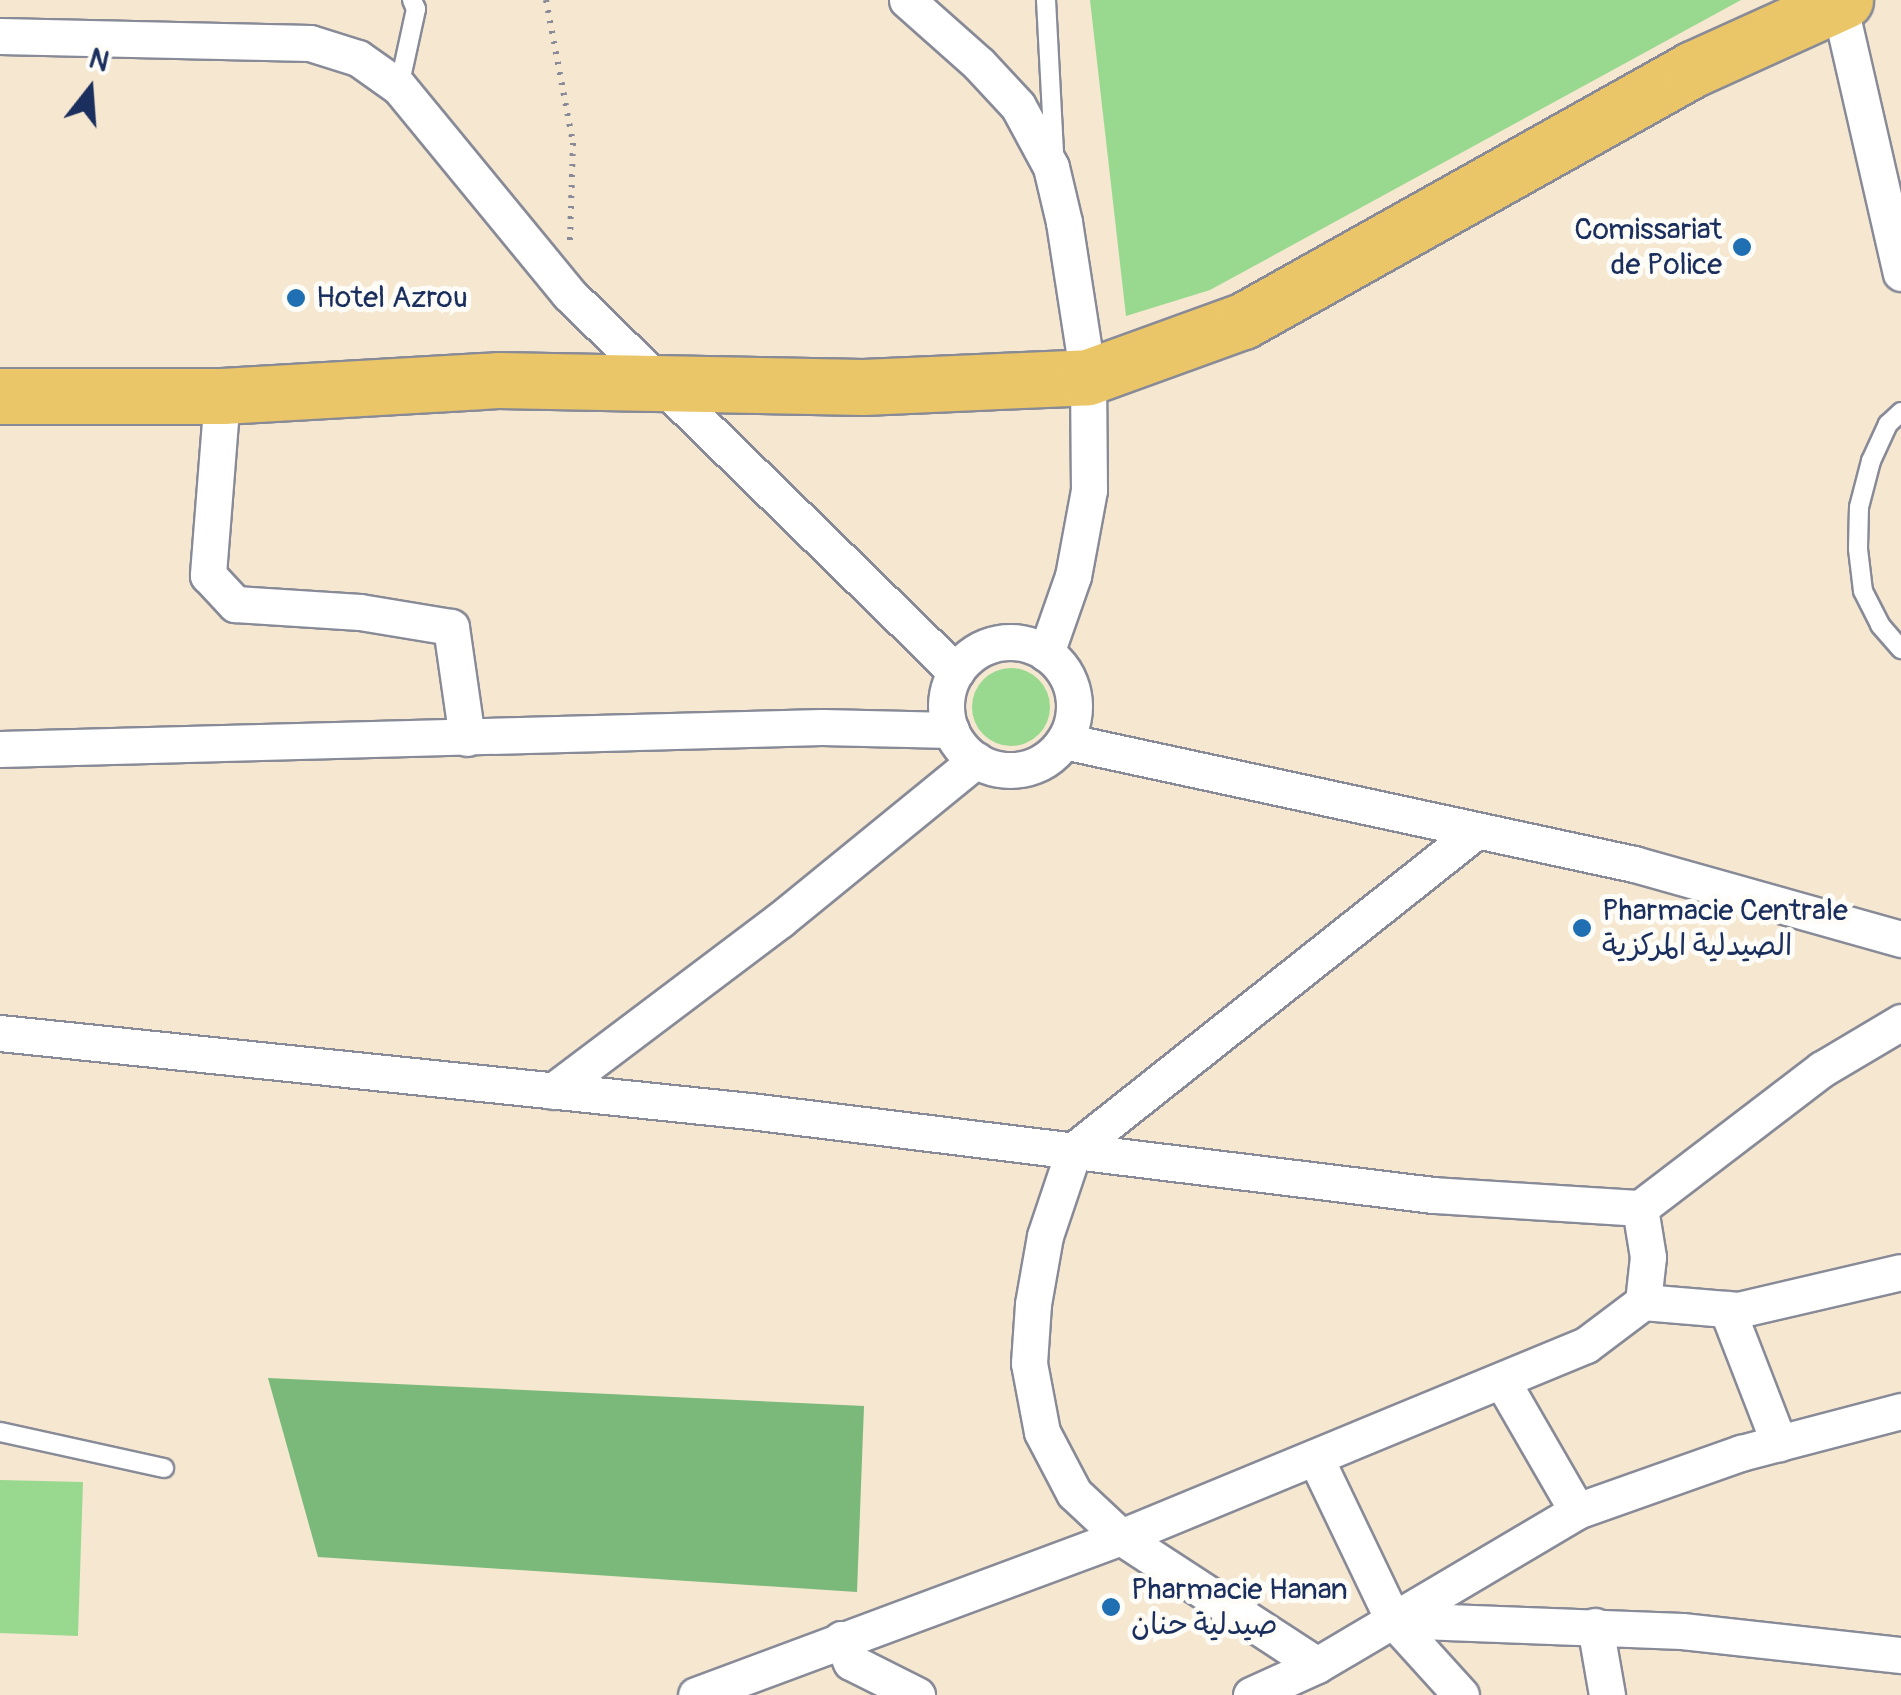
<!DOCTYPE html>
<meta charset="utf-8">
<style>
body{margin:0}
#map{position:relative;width:1901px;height:1695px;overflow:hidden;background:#f5e7d0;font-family:Pangolin,"Playpen Sans Arabic",sans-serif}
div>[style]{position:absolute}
.green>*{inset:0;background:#99d98f}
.round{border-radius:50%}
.forest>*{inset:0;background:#7ab97a}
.path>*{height:6px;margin-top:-3px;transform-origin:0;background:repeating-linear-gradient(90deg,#888b97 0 2.5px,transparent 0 10.5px)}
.roads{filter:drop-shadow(2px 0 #888b97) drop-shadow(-2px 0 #888b97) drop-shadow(0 2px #888b97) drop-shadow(0 -2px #888b97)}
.service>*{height:18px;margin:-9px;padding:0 9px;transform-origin:9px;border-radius:9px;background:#fff}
.minor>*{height:35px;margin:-17.5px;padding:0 17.5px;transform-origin:17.5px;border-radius:17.5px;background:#fff}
.minor>.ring{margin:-17.5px;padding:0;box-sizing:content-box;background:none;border:35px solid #fff;border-radius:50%}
.primary>*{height:55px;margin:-27.5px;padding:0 27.5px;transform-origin:27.5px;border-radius:27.5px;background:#ebc669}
.dots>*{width:28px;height:28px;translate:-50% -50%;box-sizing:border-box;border:5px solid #fdfcf7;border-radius:50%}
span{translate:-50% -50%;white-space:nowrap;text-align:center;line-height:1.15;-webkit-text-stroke:10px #fdfcf7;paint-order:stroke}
.poi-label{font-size:30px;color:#1b2f5e}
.right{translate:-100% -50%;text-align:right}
.left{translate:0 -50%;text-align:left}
.north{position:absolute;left:40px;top:40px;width:100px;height:100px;-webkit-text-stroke:8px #fdfcf7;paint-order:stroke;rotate:17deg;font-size:28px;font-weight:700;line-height:40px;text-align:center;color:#1b2f5e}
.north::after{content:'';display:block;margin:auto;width:35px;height:45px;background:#1b2f5e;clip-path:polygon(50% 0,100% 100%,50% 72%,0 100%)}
</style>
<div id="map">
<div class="green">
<i style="clip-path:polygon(1090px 0,1741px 0,1210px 290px,1126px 316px)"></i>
<i class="round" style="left:972px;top:668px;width:78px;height:78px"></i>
<i style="clip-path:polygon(0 1480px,83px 1482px,78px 1636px,0 1633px)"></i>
</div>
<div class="forest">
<i style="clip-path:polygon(268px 1378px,864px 1406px,857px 1592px,318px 1557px)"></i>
</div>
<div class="path">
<i style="left:546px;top:0;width:146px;rotate:79.3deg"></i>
<i style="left:573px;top:143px;width:98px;rotate:91.8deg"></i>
</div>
<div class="roads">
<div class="service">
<i style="left:1046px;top:0;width:154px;rotate:87deg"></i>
<i style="left:399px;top:87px;width:80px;rotate:-77.7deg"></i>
<i style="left:416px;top:9px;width:10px;rotate:-114deg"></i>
<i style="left:1901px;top:412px;width:18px;rotate:137deg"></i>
<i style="left:1888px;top:424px;width:41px;rotate:114.7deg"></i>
<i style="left:1871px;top:461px;width:48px;rotate:104.6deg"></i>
<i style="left:1859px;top:507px;width:42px;rotate:91.4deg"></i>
<i style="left:1858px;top:549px;width:42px;rotate:83.2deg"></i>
<i style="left:1863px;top:591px;width:38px;rotate:63deg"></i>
<i style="left:1880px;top:625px;width:32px;rotate:49deg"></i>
<i style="left:0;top:1432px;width:168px;rotate:12.4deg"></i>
</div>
<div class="minor">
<i style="left:907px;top:0;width:96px;rotate:41.6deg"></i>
<i style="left:979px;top:64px;width:57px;rotate:47.1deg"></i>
<i style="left:1018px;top:106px;width:69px;rotate:61.6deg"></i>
<i style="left:1051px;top:167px;width:57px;rotate:76.7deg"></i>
<i style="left:1064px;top:222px;width:157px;rotate:81.2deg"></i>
<i style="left:1088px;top:377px;width:113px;rotate:89.5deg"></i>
<i style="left:1089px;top:490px;width:87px;rotate:100.5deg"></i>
<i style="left:1073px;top:576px;width:82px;rotate:109.3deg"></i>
<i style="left:1839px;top:3px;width:277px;rotate:77.1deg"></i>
<i style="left:0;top:36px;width:310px;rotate:1.3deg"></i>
<i style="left:310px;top:43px;width:50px;rotate:17.4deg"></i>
<i style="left:358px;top:58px;width:50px;rotate:35.3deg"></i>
<i style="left:399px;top:87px;width:268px;rotate:50.6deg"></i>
<i style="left:569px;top:294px;width:541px;rotate:44.33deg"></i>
<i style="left:222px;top:396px;width:180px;rotate:94.5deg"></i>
<i style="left:208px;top:575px;width:40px;rotate:47deg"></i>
<i style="left:235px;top:604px;width:125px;rotate:3.7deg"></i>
<i style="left:360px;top:612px;width:92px;rotate:9.4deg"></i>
<i style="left:451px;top:627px;width:112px;rotate:81.8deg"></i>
<i class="ring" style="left:946px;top:642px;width:93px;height:93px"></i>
<i style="left:1064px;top:741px;width:583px;rotate:12.18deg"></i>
<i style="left:1634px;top:864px;width:277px;rotate:15.7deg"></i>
<i style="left:0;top:749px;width:822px;rotate:-1.53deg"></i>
<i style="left:822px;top:727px;width:129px;rotate:1.3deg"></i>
<i style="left:0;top:1033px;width:754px;rotate:5.94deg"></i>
<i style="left:750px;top:1111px;width:688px;rotate:7.01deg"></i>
<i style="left:1433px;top:1195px;width:207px;rotate:3.6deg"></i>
<i style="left:1640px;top:1208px;width:229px;rotate:-37.4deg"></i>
<i style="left:1822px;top:1069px;width:92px;rotate:-30.7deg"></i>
<i style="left:553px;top:1091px;width:284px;rotate:-37deg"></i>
<i style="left:780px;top:920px;width:253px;rotate:-39.2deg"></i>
<i style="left:1643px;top:1302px;width:95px;rotate:4.8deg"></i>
<i style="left:1738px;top:1310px;width:167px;rotate:-13.1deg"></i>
<i style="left:1727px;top:1309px;width:144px;rotate:68.8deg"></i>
<i style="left:1502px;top:1381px;width:150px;rotate:60deg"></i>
<i style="left:1316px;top:1459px;width:178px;rotate:64.4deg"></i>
<i style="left:1393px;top:1620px;width:101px;rotate:47.8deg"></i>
<i style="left:1394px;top:1620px;width:288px;rotate:2.2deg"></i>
<i style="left:1682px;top:1631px;width:220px;rotate:6.3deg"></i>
<i style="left:1595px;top:1626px;width:70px;rotate:80.1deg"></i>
<i style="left:841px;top:1639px;width:25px;rotate:67deg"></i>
<i style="left:851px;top:1662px;width:74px;rotate:26.6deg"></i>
<i style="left:1317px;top:1665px;width:234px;rotate:-146.9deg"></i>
<i style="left:1121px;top:1537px;width:64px;rotate:-136.9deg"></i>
<i style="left:1074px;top:1493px;width:69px;rotate:-117.7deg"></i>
<i style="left:1042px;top:1432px;width:70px;rotate:-100.7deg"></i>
<i style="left:1029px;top:1363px;width:59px;rotate:-86.1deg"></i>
<i style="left:1033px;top:1304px;width:69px;rotate:-80deg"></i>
<i style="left:1045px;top:1236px;width:91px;rotate:-71.4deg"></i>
<i style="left:1074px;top:1150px;width:513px;rotate:-38.43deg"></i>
<i style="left:696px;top:1695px;width:453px;rotate:-20.4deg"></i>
<i style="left:1121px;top:1537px;width:503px;rotate:-22.44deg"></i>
<i style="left:1586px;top:1345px;width:71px;rotate:-37deg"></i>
<i style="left:1643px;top:1302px;width:45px;rotate:-83.7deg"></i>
<i style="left:1648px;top:1257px;width:50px;rotate:-99.3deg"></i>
<i style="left:1251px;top:1695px;width:72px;rotate:-24.4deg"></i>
<i style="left:1317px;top:1665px;width:302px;rotate:-30.6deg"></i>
<i style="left:1577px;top:1511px;width:174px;rotate:-19.5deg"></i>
<i style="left:1741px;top:1453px;width:165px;rotate:-14.7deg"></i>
</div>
<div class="primary">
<i style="left:0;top:396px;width:222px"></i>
<i style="left:222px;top:396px;width:276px;rotate:-3.3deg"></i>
<i style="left:498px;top:380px;width:365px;rotate:1.1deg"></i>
<i style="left:863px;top:387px;width:225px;rotate:-2.5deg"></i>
<i style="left:1088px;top:377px;width:165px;rotate:-19.9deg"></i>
<i style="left:1243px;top:321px;width:516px;rotate:-29.25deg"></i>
<i style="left:1693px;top:69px;width:167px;rotate:-24.4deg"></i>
</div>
</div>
<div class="dots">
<i style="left:1742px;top:247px;background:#1f6fb2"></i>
<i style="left:296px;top:298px;background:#1f6fb2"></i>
<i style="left:1582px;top:928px;background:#1f6fb2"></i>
<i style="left:1111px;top:1607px;background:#1f6fb2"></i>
</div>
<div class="poi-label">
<span class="right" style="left:1722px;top:247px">Comissariat<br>de Police</span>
<span class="left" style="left:316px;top:298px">Hotel Azrou</span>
<span class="left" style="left:1602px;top:928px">Pharmacie Centrale<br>الصيدلية المركزية</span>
<span class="left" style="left:1131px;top:1607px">Pharmacie Hanan<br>صيدلية حنان</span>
</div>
<div class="north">N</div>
</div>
